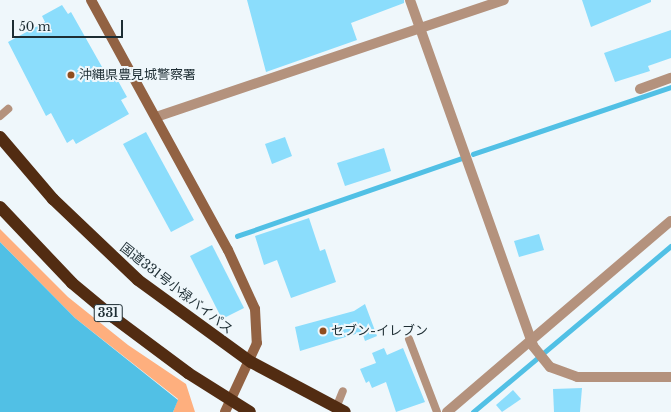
<!DOCTYPE html>
<meta charset="utf-8">
<style>
body{margin:0}
#map{position:relative;width:671px;height:412px;overflow:hidden;background:#eff7fb;font-family:"Libre Baskerville","Noto Sans JP",serif}
div>[style]{position:absolute}
.forest>*{inset:0;background:#feaf7e}
.water>*{inset:0;background:#51c0e5}
.stream>*{height:4.5px;margin:-2.25px;padding:0 2.25px;transform-origin:2.25px;border-radius:2.25px;background:#51c0e5}
.building>*{inset:0;background:#8bddfc}
.lane>*{height:8px;margin:-4px;padding:0 4px;transform-origin:4px;border-radius:4px;background:#b4927d}
.street>*{height:10px;margin:-5px;padding:0 5px;transform-origin:5px;border-radius:5px;background:#b4927d}
.secondary>*{height:10px;margin:-5px;padding:0 5px;transform-origin:5px;border-radius:5px;background:#926243}
.highway>*{height:12px;margin:-6px;padding:0 6px;transform-origin:6px;border-radius:6px;background:#522c12}
.dots>*{width:11px;height:11px;translate:-50% -50%;box-sizing:border-box;border:2px solid #eff7fb;border-radius:50%}
span{translate:-50% -50%;white-space:nowrap;text-align:center;line-height:1.15;-webkit-text-stroke:4px #eff7fb;paint-order:stroke}
.shield-label span{padding:1px 3px;background:#eff7fb;border:1px solid;border-radius:3px;-webkit-text-stroke-width:0}
.shield-label{font-size:12px;color:#1d2d33;font-weight:700}
.poi-label{font-size:13px;color:#1d2d33}
.left{translate:0 -50%;text-align:left}
.street-label{font-size:13px;color:#1d2d33}
.scale{position:absolute;left:12px;top:20px;width:111px;height:18px;box-sizing:border-box;border:2px solid #1d2d33;border-top:0;padding-left:5px;font-size:12px;line-height:14px;white-space:nowrap;color:#1d2d33;-webkit-text-stroke:3px #eff7fb;paint-order:stroke}
</style>
<div id="map">
<div class="forest">
<i style="clip-path:polygon(0 229px,68px 297px,128px 345px,186px 384px,195px 412px,173px 412px,178px 399px,75px 318px,0 242px)"></i>
</div>
<div class="water">
<i style="clip-path:polygon(0 242px,75px 318px,178px 400px,173px 412px,0 412px)"></i>
</div>
<div class="stream">
<i style="left:473px;top:154px;width:209px;rotate:-18.7deg"></i>
<i style="left:237px;top:236px;width:238px;rotate:-19.1deg"></i>
<i style="left:473px;top:412px;width:258px;rotate:-40deg"></i>
</div>
<div class="building">
<i style="clip-path:polygon(247px 0,404px 0,404px 3px,351px 23px,357px 40px,266px 72px)"></i>
<i style="clip-path:polygon(582px 0,651px 0,651px 2px,591px 27px)"></i>
<i style="clip-path:polygon(62px 5px,68px 14px,71px 12px,106px 74px,112px 70px,127px 97px,121px 100px,129px 114px,76px 144px,73px 139px,67px 143px,51px 113px,46px 116px,8px 42px,45px 22px,42px 16px)"></i>
<i style="clip-path:polygon(671px 30px,671px 58px,648px 66px,650px 71px,615px 82px,604px 53px)"></i>
<i style="clip-path:polygon(146px 132px,194px 220px,171px 232px,123px 144px)"></i>
<i style="clip-path:polygon(285px 137px,292px 156px,272px 164px,265px 144px)"></i>
<i style="clip-path:polygon(384px 148px,391px 171px,345px 186px,337px 163px)"></i>
<i style="clip-path:polygon(309px 218px,320px 251px,325px 249px,336px 282px,291px 298px,277px 260px,264px 265px,255px 236px)"></i>
<i style="clip-path:polygon(539px 234px,544px 250px,519px 257px,514px 241px)"></i>
<i style="clip-path:polygon(212px 245px,244px 308px,222px 319px,190px 256px)"></i>
<i style="clip-path:polygon(365px 304px,377px 336px,365px 341px,362px 332px,300px 351px,295px 327px,354px 311px)"></i>
<i style="clip-path:polygon(384px 348px,387px 355px,403px 348px,425px 402px,396px 412px,386px 382px,372px 388px,369px 381px,366px 383px,360px 369px,376px 363px,372px 353px)"></i>
<i style="clip-path:polygon(582px 388px,580px 412px,554px 412px,553px 389px)"></i>
<i style="clip-path:polygon(513px 390px,521px 399px,502px 412px,496px 405px)"></i>
</div>
<div class="lane">
<i style="left:0;top:116px;width:11px;rotate:-41deg"></i>
<i style="left:409px;top:339px;width:78px;rotate:69deg"></i>
<i style="left:336px;top:408px;width:18px;rotate:-68deg"></i>
</div>
<div class="street">
<i style="left:410px;top:0;width:367px;rotate:70.4deg"></i>
<i style="left:533px;top:346px;width:27px;rotate:51deg"></i>
<i style="left:550px;top:367px;width:29px;rotate:20deg"></i>
<i style="left:577px;top:377px;width:94px"></i>
<i style="left:640px;top:89px;width:33px;rotate:-20deg"></i>
<i style="left:156px;top:117px;width:367px;rotate:-18.6deg"></i>
<i style="left:447px;top:412px;width:294px;rotate:-40.5deg"></i>
</div>
<div class="secondary">
<i style="left:91px;top:0;width:285px;rotate:61.3deg"></i>
<i style="left:228px;top:250px;width:65px;rotate:65.4deg"></i>
<i style="left:255px;top:309px;width:34px;rotate:87deg"></i>
<i style="left:257px;top:343px;width:76px;rotate:114.9deg"></i>
</div>
<div class="highway">
<i style="left:0;top:137px;width:82px;rotate:49.5deg"></i>
<i style="left:53px;top:199px;width:117px;rotate:43.6deg"></i>
<i style="left:138px;top:280px;width:140px;rotate:36deg"></i>
<i style="left:251px;top:362px;width:106px;rotate:28deg"></i>
<i style="left:0;top:207px;width:105px;rotate:46.5deg"></i>
<i style="left:72px;top:283px;width:53px;rotate:39.7deg"></i>
<i style="left:113px;top:317px;width:94px;rotate:36.7deg"></i>
<i style="left:188px;top:373px;width:73px;rotate:32.2deg"></i>
</div>
<div class="dots">
<i style="left:71px;top:75px;background:#904d1e"></i>
<i style="left:323px;top:331px;background:#904d1e"></i>
</div>
<div class="shield-label">
<span style="left:108px;top:313px">331</span>
</div>
<div class="poi-label">
<span class="left" style="left:79px;top:75px">沖縄県豊見城警察署</span>
<span class="left" style="left:331px;top:331px">セブン-イレブン</span>
</div>
<div class="street-label">
<span style="left:176px;top:289px;rotate:38deg">国道331号小禄バイパス</span>
</div>
<div class="scale">50 m</div>
</div>
